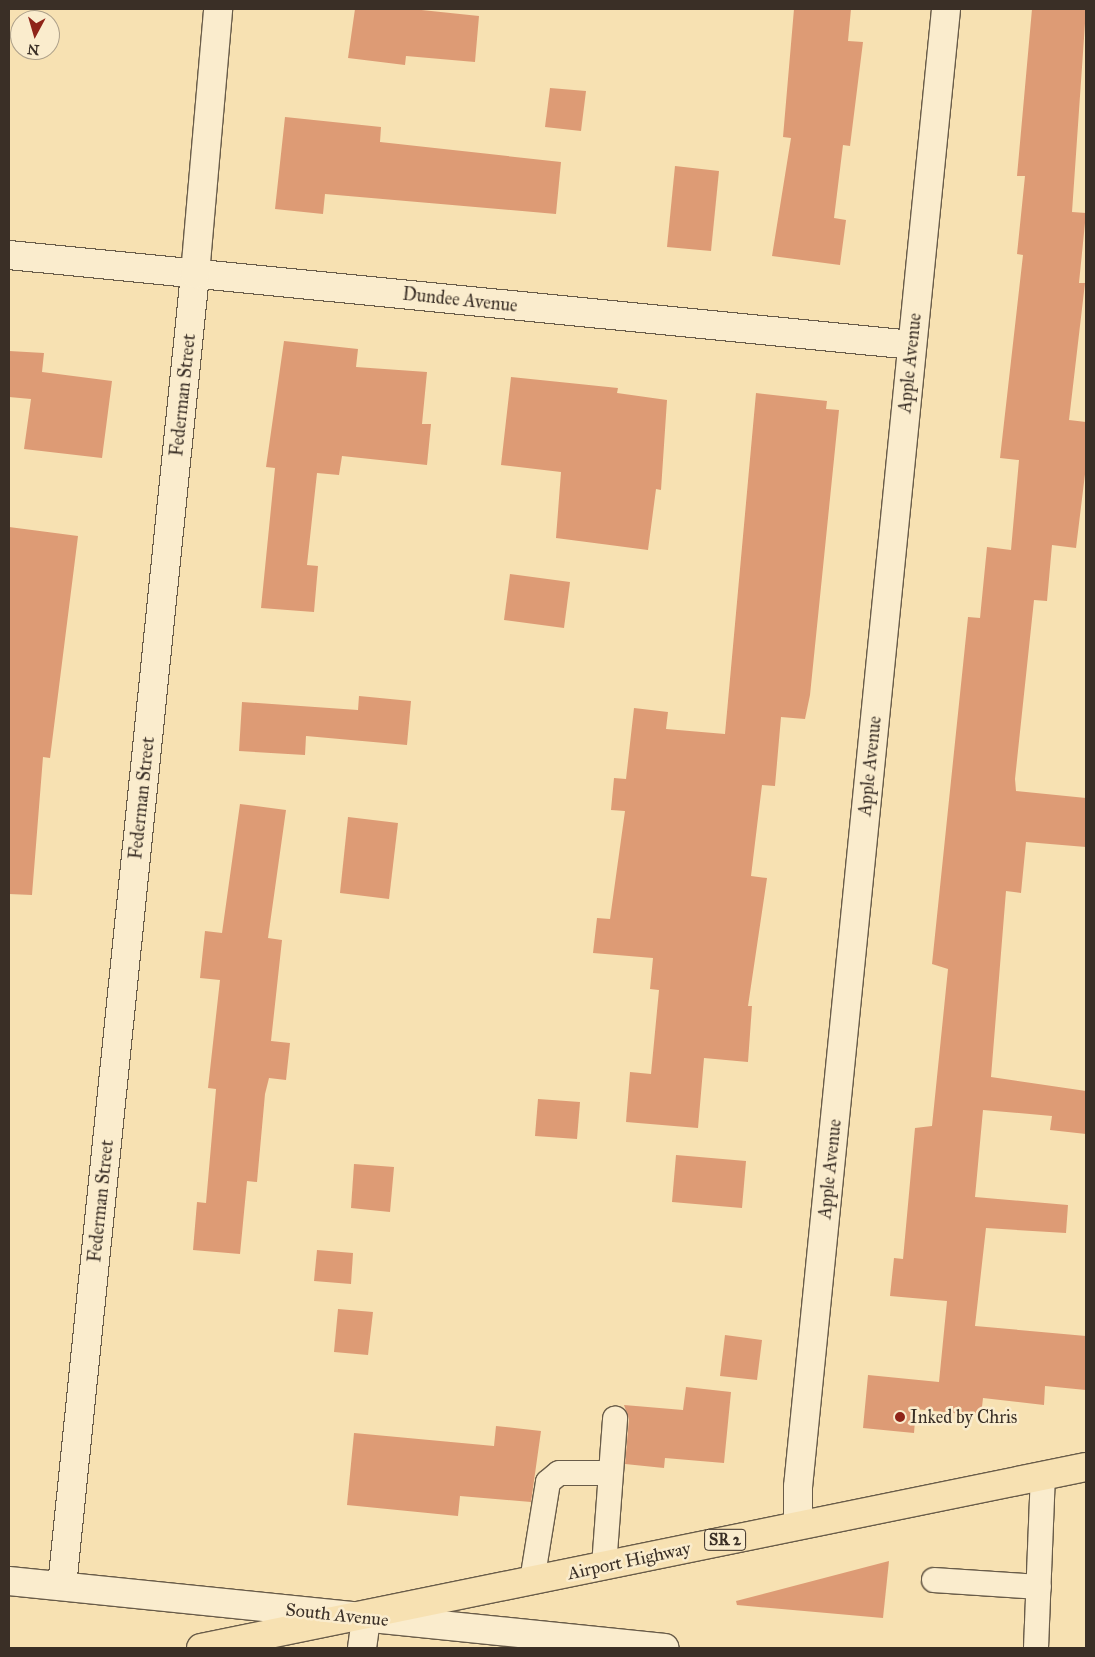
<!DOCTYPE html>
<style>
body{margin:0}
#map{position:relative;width:1095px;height:1657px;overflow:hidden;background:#f7e1b2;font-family:"IM FELL Great Primer",serif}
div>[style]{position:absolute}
.building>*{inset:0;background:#dd9b75}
.roads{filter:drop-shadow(1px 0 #695c49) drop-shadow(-1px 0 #695c49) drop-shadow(0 1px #695c49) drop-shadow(0 -1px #695c49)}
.lane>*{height:24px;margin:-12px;padding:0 12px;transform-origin:12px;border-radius:12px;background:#faeccd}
.street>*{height:28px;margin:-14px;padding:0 14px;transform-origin:14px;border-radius:14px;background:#faeccd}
.secondary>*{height:28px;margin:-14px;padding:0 14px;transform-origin:14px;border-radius:14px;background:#faeccd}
.primary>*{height:28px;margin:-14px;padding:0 14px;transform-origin:14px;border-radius:14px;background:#f7e1b2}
.dots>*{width:14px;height:14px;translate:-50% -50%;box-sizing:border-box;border:2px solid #faeccd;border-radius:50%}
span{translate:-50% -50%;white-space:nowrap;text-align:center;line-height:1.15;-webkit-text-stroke:5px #faeccd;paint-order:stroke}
.shield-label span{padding:1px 4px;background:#faeccd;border:1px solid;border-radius:4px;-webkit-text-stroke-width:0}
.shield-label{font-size:16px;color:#3a2f26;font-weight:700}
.street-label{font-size:18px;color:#3a2f26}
.poi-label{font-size:18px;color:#3a2f26}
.left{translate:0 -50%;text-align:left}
.frame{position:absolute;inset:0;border:10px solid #3a2f26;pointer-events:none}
.north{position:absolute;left:10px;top:10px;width:50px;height:50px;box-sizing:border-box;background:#faeccd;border:1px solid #ada08a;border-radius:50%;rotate:186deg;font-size:14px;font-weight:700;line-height:20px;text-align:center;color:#3a2f26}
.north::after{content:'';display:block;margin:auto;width:18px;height:22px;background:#8f2418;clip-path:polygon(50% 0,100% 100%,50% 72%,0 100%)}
</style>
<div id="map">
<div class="building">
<i style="clip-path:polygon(355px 9px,412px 9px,479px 16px,475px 62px,406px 56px,405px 65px,348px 58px)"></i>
<i style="clip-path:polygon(794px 9px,851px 9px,848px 41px,863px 42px,850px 146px,843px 145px,834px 218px,846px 220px,840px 265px,772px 256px,791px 138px,783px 137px)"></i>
<i style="clip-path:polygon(1032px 9px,1086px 9px,1072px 212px,1086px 213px,1079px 283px,1085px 283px,1069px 420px,1086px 422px,1086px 466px,1076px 548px,1052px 545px,1047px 601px,1034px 600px,1015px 779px,1016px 791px,1086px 798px,1086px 847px,1026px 842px,1021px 893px,1006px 891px,991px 1077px,1086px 1091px,1086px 1134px,1050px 1130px,1052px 1116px,983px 1110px,975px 1197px,1068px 1205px,1066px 1233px,986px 1228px,975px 1326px,1086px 1336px,1086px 1390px,1045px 1386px,1044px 1405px,983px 1398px,981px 1416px,916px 1409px,914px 1433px,863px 1428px,868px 1375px,939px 1382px,947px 1301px,890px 1296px,894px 1258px,903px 1259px,915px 1128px,932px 1126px,948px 969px,932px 964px,968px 617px,980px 618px,987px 547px,1011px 550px,1019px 460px,1000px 458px,1023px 255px,1017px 254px,1025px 176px,1017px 176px)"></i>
<i style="clip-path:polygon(550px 88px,586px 91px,581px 131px,545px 127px)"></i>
<i style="clip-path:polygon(285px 117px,381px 127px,380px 142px,561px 162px,556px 214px,325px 194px,323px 214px,275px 209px)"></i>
<i style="clip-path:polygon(675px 166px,719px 171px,711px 251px,667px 247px)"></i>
<i style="clip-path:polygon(284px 341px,358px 349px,356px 367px,427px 372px,422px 424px,431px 424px,427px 465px,342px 456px,339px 475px,317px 473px,307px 565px,318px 566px,314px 612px,261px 608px,275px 468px,266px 467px)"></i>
<i style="clip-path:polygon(9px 351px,44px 353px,42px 372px,112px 381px,102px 458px,24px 449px,31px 399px,9px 397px)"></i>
<i style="clip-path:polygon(511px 377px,618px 388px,617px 393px,667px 400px,661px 490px,656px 489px,648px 550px,556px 538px,561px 472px,501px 465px)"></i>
<i style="clip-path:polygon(756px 393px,827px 401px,826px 409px,839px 410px,810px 695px,805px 719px,781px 717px,775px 786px,762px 785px,751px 876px,767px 878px,748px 1006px,752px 1006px,748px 1062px,704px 1058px,698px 1128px,626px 1122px,630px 1072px,651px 1074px,659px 990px,650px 989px,653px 958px,593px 953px,597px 918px,610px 919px,625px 811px,611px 810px,614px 778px,626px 779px,634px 708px,668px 712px,666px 729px,725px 734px)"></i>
<i style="clip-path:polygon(9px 527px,78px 536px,50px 758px,43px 757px,32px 895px,9px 894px)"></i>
<i style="clip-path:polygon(510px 574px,570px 582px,564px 628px,504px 620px)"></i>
<i style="clip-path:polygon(359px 696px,411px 701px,407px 745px,306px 736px,305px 755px,239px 751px,242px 702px,358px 710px)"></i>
<i style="clip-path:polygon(240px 804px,286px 810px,268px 938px,282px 940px,271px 1041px,290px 1043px,286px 1080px,269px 1078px,265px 1094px,257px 1182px,247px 1181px,240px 1254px,193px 1250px,197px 1202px,206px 1203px,216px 1089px,208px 1088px,220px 980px,200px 978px,205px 931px,222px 933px)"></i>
<i style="clip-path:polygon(348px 817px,398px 823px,389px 899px,340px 893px)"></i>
<i style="clip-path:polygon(538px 1099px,580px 1102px,577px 1139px,535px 1136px)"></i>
<i style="clip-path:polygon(676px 1155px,746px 1161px,742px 1208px,672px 1202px)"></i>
<i style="clip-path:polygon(354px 1164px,394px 1167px,390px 1212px,351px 1208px)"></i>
<i style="clip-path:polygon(317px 1250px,353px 1253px,351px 1284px,314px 1281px)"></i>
<i style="clip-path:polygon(338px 1309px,373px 1312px,368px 1355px,334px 1352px)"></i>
<i style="clip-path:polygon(725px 1335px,762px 1340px,757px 1380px,720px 1376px)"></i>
<i style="clip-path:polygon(686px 1387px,731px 1392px,724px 1463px,665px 1458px,664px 1468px,625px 1464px,629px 1419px,624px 1405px,683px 1410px)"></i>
<i style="clip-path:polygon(496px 1426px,541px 1431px,531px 1502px,460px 1496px,458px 1516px,347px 1505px,354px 1433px,494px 1446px)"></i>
<i style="clip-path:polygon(889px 1561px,883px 1618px,737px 1605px,736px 1601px)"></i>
</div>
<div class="roads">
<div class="lane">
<i style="left:604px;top:1566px;width:148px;rotate:-85.7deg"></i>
<i style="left:934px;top:1580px;width:105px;rotate:3.8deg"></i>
<i style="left:532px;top:1581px;width:100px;rotate:-80.8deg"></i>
<i style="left:548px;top:1482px;width:14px;rotate:-39deg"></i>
<i style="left:559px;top:1473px;width:51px"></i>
<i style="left:1036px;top:1648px;width:172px;rotate:-87.7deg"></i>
</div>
<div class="street">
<i style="left:9px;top:255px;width:907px;rotate:5.69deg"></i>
<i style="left:798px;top:1524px;width:37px;rotate:-90deg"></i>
<i style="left:798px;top:1487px;width:1485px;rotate:-84.28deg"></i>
<i style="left:62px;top:1586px;width:1319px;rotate:-84.21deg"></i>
<i style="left:195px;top:274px;width:266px;rotate:-85deg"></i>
<i style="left:362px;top:1648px;width:30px;rotate:-82deg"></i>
</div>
<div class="secondary">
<i style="left:9px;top:1581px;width:659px;rotate:5.83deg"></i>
</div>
<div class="primary">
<i style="left:201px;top:1648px;width:903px;rotate:-11.56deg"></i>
</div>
</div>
<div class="dots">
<i style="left:900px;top:1417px;background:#8f2418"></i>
</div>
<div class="shield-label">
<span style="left:725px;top:1540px">SR 2</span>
</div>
<div class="street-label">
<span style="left:460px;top:300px;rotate:6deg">Dundee Avenue</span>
<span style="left:910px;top:363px;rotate:-84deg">Apple Avenue</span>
<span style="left:183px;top:395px;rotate:-84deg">Federman Street</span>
<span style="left:870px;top:766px;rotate:-84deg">Apple Avenue</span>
<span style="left:142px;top:798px;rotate:-84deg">Federman Street</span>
<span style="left:830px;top:1169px;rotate:-84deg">Apple Avenue</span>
<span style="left:101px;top:1201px;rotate:-84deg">Federman Street</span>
<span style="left:629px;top:1561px;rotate:-12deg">Airport Highway</span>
<span style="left:337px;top:1615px;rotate:6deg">South Avenue</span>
</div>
<div class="poi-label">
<span class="left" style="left:910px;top:1417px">Inked by Chris</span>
</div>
<div class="frame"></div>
<div class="north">N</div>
</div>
